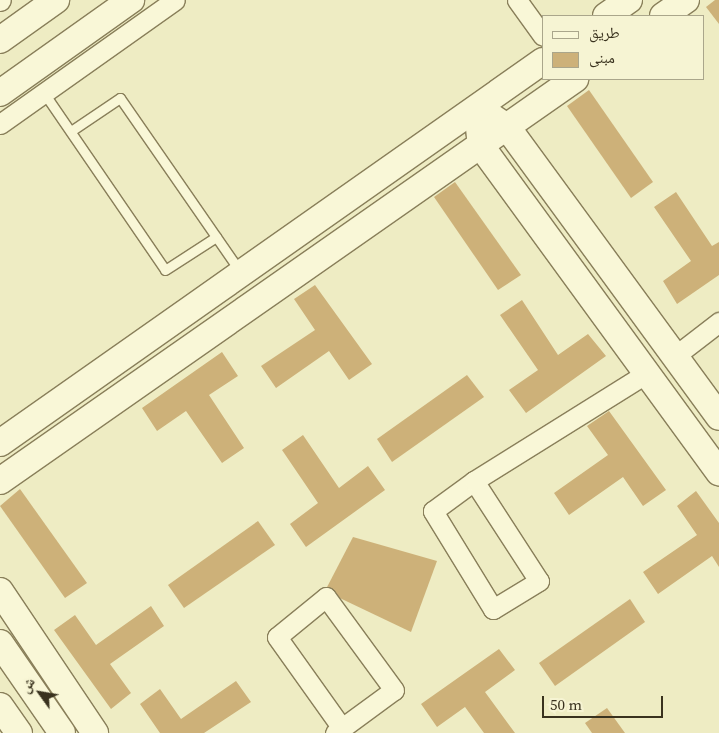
<!DOCTYPE html>
<meta charset="utf-8">
<style>
body{margin:0}
#map{position:relative;width:719px;height:733px;overflow:hidden;background:#eeecc3;font-family:"Source Serif 4","Noto Naskh Arabic",serif}
div>[style]{position:absolute}
.building>*{inset:0;background:#cdb179}
.roads{filter:drop-shadow(1px 0 #897f5a) drop-shadow(-1px 0 #897f5a) drop-shadow(0 1px #897f5a) drop-shadow(0 -1px #897f5a)}
.lane>*{height:9px;margin:-4.5px;padding:0 4.5px;transform-origin:4.5px;border-radius:4.5px;background:#f9f7d7}
.street>*{height:19px;margin:-9.5px;padding:0 9.5px;transform-origin:9.5px;border-radius:9.5px;background:#f9f7d7}
.secondary>*{height:26px;margin:-13px;padding:0 13px;transform-origin:13px;border-radius:13px;background:#f9f7d7}
span{translate:-50% -50%;white-space:nowrap;text-align:center;line-height:1.15;-webkit-text-stroke:4px #f6f4d3;paint-order:stroke}
.legend{position:absolute;left:542px;top:15px;width:162px;height:65px;box-sizing:border-box;background:#f6f4d3;border:1px solid #aaa68b;margin:0;padding:6px 9px;list-style:none;font-size:15px;color:#39321e}
.legend li{display:flex;align-items:center;gap:10px;height:25px}
.legend b{width:25px;border:1px solid #aaa68b}
.north{position:absolute;left:15px;top:668px;width:50px;height:50px;-webkit-text-stroke:4px #f6f4d3;paint-order:stroke;rotate:302deg;font-size:14px;font-weight:700;line-height:20px;text-align:center;color:#39321e}
.north::after{content:'';display:block;margin:auto;width:18px;height:22px;background:#39321e;clip-path:polygon(50% 0,100% 100%,50% 72%,0 100%)}
.scale{position:absolute;left:542px;top:696px;width:121px;height:22px;box-sizing:border-box;border:2px solid #39321e;border-top:0;padding-left:6px;font-size:15px;line-height:18px;white-space:nowrap;color:#39321e;-webkit-text-stroke:4px #f6f4d3;paint-order:stroke}
</style>
<div id="map">
<div class="building">
<i style="clip-path:polygon(715px 0,719px 0,719px 24px,706px 7px)"></i>
<i style="clip-path:polygon(589px 90px,653px 182px,631px 198px,567px 106px)"></i>
<i style="clip-path:polygon(455px 182px,521px 275px,498px 290px,434px 197px)"></i>
<i style="clip-path:polygon(676px 192px,712px 246px,719px 242px,719px 275px,677px 304px,663px 281px,691px 261px,654px 207px)"></i>
<i style="clip-path:polygon(315px 285px,372px 364px,349px 380px,329px 351px,276px 388px,261px 366px,315px 330px,294px 299px)"></i>
<i style="clip-path:polygon(522px 300px,558px 355px,588px 334px,606px 356px,526px 413px,509px 390px,538px 370px,500px 315px)"></i>
<i style="clip-path:polygon(222px 352px,238px 376px,209px 395px,244px 448px,222px 463px,186px 411px,157px 431px,142px 408px)"></i>
<i style="clip-path:polygon(467px 375px,484px 397px,392px 462px,377px 439px)"></i>
<i style="clip-path:polygon(609px 411px,666px 490px,643px 506px,623px 477px,569px 515px,554px 493px,608px 455px,587px 426px)"></i>
<i style="clip-path:polygon(303px 435px,339px 488px,368px 466px,385px 490px,306px 547px,290px 524px,318px 503px,282px 450px)"></i>
<i style="clip-path:polygon(20px 489px,87px 583px,65px 598px,0 506px)"></i>
<i style="clip-path:polygon(696px 491px,719px 523px,719px 567px,712px 556px,658px 594px,643px 572px,697px 535px,677px 506px)"></i>
<i style="clip-path:polygon(258px 521px,275px 545px,184px 608px,168px 585px)"></i>
<i style="clip-path:polygon(353px 537px,437px 561px,411px 632px,325px 591px)"></i>
<i style="clip-path:polygon(630px 599px,645px 622px,555px 686px,539px 663px)"></i>
<i style="clip-path:polygon(151px 606px,164px 626px,110px 664px,131px 693px,111px 709px,54px 630px,75px 615px,96px 645px)"></i>
<i style="clip-path:polygon(499px 649px,515px 670px,485px 692px,515px 733px,484px 733px,465px 707px,437px 727px,421px 704px)"></i>
<i style="clip-path:polygon(236px 681px,251px 702px,204px 733px,160px 733px,140px 704px,160px 689px,181px 719px)"></i>
<i style="clip-path:polygon(607px 708px,625px 733px,592px 733px,585px 723px)"></i>
</div>
<div class="roads">
<div class="lane">
<i style="left:44px;top:93px;width:214px;rotate:55.6deg"></i>
<i style="left:165px;top:270px;width:61px;rotate:-32.9deg"></i>
<i style="left:71px;top:131px;width:59px;rotate:-34deg"></i>
<i style="left:120px;top:98px;width:211px;rotate:55.3deg"></i>
</div>
<div class="street">
<i style="left:517px;top:0;width:44px;rotate:54.2deg"></i>
<i style="left:0;top:1px;width:1px;rotate:-45deg"></i>
<i style="left:0;top:124px;width:214px;rotate:-35.3deg"></i>
<i style="left:675px;top:356px;width:56px;rotate:-37.7deg"></i>
<i style="left:474px;top:481px;width:119px;rotate:57deg"></i>
<i style="left:539px;top:581px;width:54px;rotate:148.7deg"></i>
<i style="left:493px;top:609px;width:115px;rotate:-121.5deg"></i>
<i style="left:433px;top:511px;width:51px;rotate:-36.2deg"></i>
<i style="left:474px;top:481px;width:204px;rotate:-32deg"></i>
<i style="left:335px;top:733px;width:9px;rotate:-36deg"></i>
<i style="left:342px;top:728px;width:64px;rotate:-36.2deg"></i>
<i style="left:394px;top:690px;width:115px;rotate:-126.2deg"></i>
<i style="left:326px;top:597px;width:63px;rotate:140.8deg"></i>
<i style="left:277px;top:637px;width:112px;rotate:54.5deg"></i>
</div>
<div class="secondary">
<i style="left:606px;top:16px;width:28px;rotate:-35deg"></i>
<i style="left:663px;top:16px;width:28px;rotate:-35deg"></i>
<i style="left:0;top:40px;width:69px;rotate:-35.5deg"></i>
<i style="left:0;top:93px;width:161px;rotate:-35.4deg"></i>
<i style="left:492px;top:117px;width:18px;rotate:34deg"></i>
<i style="left:507px;top:127px;width:359px;rotate:53.8deg"></i>
<i style="left:479px;top:128px;width:18px;rotate:84deg"></i>
<i style="left:481px;top:146px;width:404px;rotate:53.9deg"></i>
<i style="left:0;top:443px;width:664px;rotate:-35.13deg"></i>
<i style="left:0;top:481px;width:702px;rotate:-34.96deg"></i>
<i style="left:0;top:591px;width:171px;rotate:56.2deg"></i>
<i style="left:0;top:643px;width:109px;rotate:55.4deg"></i>
<i style="left:0;top:706px;width:33px;rotate:55deg"></i>
</div>
</div>
<ul class="legend">
<li><b style="height:6px;background:#f9f7d7"></b>طريق</li>
<li><b style="height:14px;background:#cdb179"></b>مبنى</li>
</ul>
<div class="north">ش</div>
<div class="scale">50 m</div>
</div>
